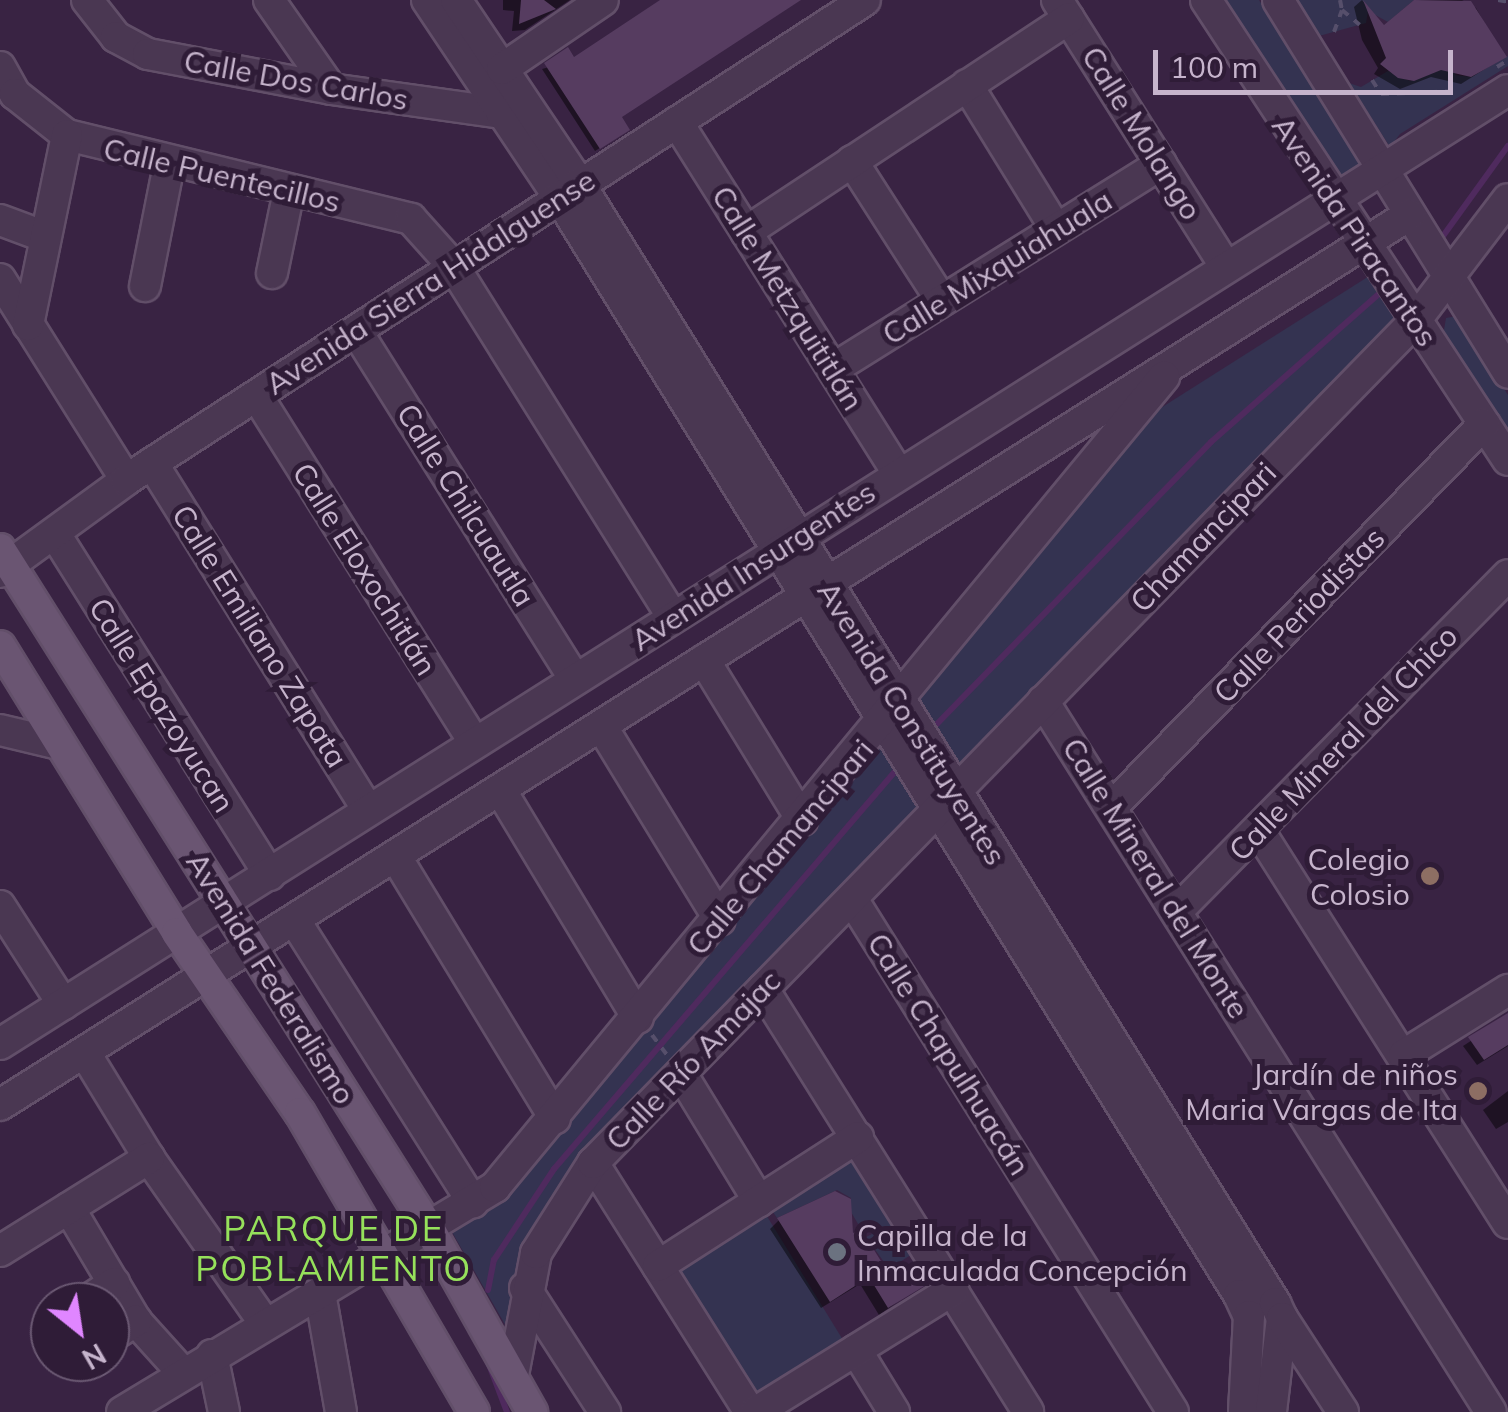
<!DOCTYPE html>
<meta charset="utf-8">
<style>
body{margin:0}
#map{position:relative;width:1508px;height:1412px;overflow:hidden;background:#392343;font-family:Mulish,sans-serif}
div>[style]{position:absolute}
.green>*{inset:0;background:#343351}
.shadow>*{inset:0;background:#0007}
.stream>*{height:6px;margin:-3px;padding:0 3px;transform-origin:3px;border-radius:3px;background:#4f2a5e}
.building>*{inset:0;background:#563c60}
.path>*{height:4px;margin-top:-2px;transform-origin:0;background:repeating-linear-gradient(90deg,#564f6b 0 8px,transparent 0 16px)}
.roads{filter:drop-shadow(2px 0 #624f69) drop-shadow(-2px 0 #624f69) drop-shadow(0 2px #624f69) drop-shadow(0 -2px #624f69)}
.minor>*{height:30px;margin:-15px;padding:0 15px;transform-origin:15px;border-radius:15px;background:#4a3752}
.major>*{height:30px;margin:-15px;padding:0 15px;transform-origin:15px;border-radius:15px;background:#6a5572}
.dots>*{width:28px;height:28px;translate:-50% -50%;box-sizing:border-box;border:5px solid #2f1c37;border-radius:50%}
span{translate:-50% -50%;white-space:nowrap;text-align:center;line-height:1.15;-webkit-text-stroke:10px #2f1c37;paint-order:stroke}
.street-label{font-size:30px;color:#c6b4cc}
.poi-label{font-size:30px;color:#c6b4cc}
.right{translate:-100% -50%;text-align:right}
.left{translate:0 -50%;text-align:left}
.quarter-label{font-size:35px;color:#96e15b;letter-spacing:2.5px}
.north{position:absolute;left:30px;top:1282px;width:100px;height:100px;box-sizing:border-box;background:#2f1c37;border:2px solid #6b5973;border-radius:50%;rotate:150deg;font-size:28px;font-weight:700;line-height:40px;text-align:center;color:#c6b4cc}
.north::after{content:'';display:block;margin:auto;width:35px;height:45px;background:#e086ff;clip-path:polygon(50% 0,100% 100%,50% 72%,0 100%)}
.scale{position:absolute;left:1153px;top:50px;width:300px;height:45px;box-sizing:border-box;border:5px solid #c6b4cc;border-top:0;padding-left:12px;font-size:30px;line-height:35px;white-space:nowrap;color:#c6b4cc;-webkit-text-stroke:8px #2f1c37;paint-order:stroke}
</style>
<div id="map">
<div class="green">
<i style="clip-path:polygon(1220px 0,1259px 0,1363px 167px,1335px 184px)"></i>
<i style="clip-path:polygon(1296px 0,1414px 0,1388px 22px,1368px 11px,1366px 23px,1319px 36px)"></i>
<i style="clip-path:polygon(1508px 56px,1508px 66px,1400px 134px,1390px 147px,1349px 83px,1361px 87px,1388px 71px,1410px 81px,1426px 75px,1423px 70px,1458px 67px,1455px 75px,1471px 77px)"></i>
<i style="clip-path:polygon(1374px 273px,1398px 314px,957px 767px,915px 700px,1145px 418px)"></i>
<i style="clip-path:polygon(1457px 316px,1508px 395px,1508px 440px,1443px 336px,1446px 318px)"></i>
<i style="clip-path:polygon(882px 740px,926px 805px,551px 1196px,532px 1236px,511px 1335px,452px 1232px,497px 1203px)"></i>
<i style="clip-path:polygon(852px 1154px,917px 1251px,889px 1269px,866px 1237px,872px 1234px,867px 1226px,861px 1229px,851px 1212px,851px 1198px,837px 1190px,777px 1218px,769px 1206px)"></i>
<i style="clip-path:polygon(765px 1213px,843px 1340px,757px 1393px,679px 1267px)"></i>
</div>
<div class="shadow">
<i style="clip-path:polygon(503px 0,570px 0,525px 30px,512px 31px,514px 11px,503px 10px)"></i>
<i style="clip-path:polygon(666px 0,800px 0,619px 118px,623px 134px,595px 151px,542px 69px,574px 60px)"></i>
<i style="clip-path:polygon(1362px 0,1384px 29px,1420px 0,1462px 0,1476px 8px,1504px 57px,1461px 84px,1431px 77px,1400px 89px,1374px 74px,1378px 68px,1362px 40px,1354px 7px)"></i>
<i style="clip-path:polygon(1508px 1017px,1508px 1046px,1477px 1065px,1463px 1046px)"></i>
<i style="clip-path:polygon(1508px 1091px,1508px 1122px,1496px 1129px,1483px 1110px)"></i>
<i style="clip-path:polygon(779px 1220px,851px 1237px,893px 1285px,923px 1284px,879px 1315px,860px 1284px,821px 1308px,770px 1229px)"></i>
</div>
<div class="stream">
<i style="left:1443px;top:236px;width:111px;rotate:-54.2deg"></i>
<i style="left:934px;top:727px;width:397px;rotate:-45.8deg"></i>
<i style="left:1211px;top:442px;width:224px;rotate:-41.4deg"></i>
<i style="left:488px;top:1290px;width:31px;rotate:-79deg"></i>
<i style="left:494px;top:1260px;width:109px;rotate:-56.6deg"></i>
<i style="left:554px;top:1169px;width:528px;rotate:-49.38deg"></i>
<i style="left:488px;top:1362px;width:53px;rotate:69.2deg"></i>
</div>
<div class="building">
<i style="clip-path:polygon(521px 0,544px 0,556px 9px,519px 24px)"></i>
<i style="clip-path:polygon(660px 0,801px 0,622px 117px,630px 130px,600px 149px,544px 63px,568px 47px,574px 57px)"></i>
<i style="clip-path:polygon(1363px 0,1384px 25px,1414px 0,1471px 1px,1507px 57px,1471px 77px,1441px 70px,1414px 81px,1398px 78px,1380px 64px,1386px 58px)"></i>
<i style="clip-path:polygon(1508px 1013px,1508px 1045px,1484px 1060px,1468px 1037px)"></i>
<i style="clip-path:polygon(835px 1191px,851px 1199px,853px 1233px,861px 1229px,894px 1282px,916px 1268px,926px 1285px,888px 1308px,869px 1277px,830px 1302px,777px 1218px)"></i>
</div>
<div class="path">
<i style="left:1340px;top:0;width:10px;rotate:79deg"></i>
<i style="left:1498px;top:0;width:10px;rotate:11deg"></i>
<i style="left:1334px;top:32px;width:23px;rotate:-70deg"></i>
<i style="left:1342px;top:10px;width:23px;rotate:40deg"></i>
<i style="left:1497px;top:67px;width:13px;rotate:-32deg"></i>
<i style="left:1372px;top:80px;width:17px;rotate:57deg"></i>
<i style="left:1381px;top:94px;width:79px;rotate:-2.2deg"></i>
<i style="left:652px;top:1035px;width:25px;rotate:53deg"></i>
</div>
<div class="roads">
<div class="minor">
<i style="left:87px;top:0;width:47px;rotate:51.9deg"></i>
<i style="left:116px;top:37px;width:36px;rotate:28deg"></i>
<i style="left:148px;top:54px;width:186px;rotate:10.8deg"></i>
<i style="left:331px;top:89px;width:172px;rotate:8deg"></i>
<i style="left:501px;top:113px;width:13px;rotate:-23deg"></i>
<i style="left:269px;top:0;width:108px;rotate:55.1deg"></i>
<i style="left:427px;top:0;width:237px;rotate:56.2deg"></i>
<i style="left:559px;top:197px;width:1292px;rotate:58.23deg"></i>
<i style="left:1239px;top:1295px;width:23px;rotate:65deg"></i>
<i style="left:1249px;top:1316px;width:96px;rotate:93deg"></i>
<i style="left:456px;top:0;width:220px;rotate:56.1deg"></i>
<i style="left:579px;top:183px;width:1319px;rotate:58.14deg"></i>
<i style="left:1275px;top:1303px;width:17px;rotate:65deg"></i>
<i style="left:1282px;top:1318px;width:95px;rotate:96.7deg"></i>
<i style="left:1057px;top:0;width:316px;rotate:57.7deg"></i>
<i style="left:1206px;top:0;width:550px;rotate:56.71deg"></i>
<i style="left:1278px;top:0;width:438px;rotate:58.3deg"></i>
<i style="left:0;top:67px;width:31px;rotate:61deg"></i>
<i style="left:15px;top:94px;width:66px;rotate:38.3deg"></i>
<i style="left:67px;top:135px;width:354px;rotate:13.7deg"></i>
<i style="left:411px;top:219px;width:64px;rotate:48.1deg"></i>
<i style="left:454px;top:267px;width:413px;rotate:58deg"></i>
<i style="left:502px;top:69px;width:122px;rotate:-34.3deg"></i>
<i style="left:967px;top:85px;width:169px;rotate:58.3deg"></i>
<i style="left:677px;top:122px;width:415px;rotate:57.8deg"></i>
<i style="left:852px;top:161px;width:166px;rotate:57.3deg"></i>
<i style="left:0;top:220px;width:46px;rotate:20.4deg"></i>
<i style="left:746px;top:232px;width:387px;rotate:-33.5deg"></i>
<i style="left:272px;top:273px;width:84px;rotate:-78.3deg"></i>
<i style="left:0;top:279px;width:237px;rotate:57.9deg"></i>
<i style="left:145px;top:286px;width:123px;rotate:-78.8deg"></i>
<i style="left:28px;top:325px;width:194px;rotate:-78.4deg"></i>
<i style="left:357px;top:332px;width:410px;rotate:57.9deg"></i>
<i style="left:833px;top:369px;width:387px;rotate:-32deg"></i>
<i style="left:257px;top:396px;width:408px;rotate:57.9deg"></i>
<i style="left:152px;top:463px;width:407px;rotate:58.1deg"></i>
<i style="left:55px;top:534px;width:403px;rotate:57.8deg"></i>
<i style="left:0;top:572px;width:156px;rotate:-36.1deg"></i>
<i style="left:126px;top:480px;width:881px;rotate:-33deg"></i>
<i style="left:704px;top:660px;width:188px;rotate:58.5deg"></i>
<i style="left:1043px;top:701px;width:840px;rotate:57.79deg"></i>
<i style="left:602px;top:727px;width:226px;rotate:58.6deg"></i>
<i style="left:0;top:730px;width:61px;rotate:13.3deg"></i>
<i style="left:501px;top:791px;width:265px;rotate:58.9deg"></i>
<i style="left:1113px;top:806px;width:533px;rotate:-45.84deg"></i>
<i style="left:1259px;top:831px;width:464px;rotate:57.6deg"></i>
<i style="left:396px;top:857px;width:306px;rotate:58.7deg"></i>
<i style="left:852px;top:899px;width:605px;rotate:57.96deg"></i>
<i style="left:0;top:906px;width:117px;rotate:57.3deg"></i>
<i style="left:1178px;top:910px;width:470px;rotate:-45.4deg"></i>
<i style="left:295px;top:921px;width:333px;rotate:57.7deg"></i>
<i style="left:763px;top:989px;width:499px;rotate:57.9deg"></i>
<i style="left:0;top:1044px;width:1784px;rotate:-32.32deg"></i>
<i style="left:85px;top:1053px;width:123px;rotate:58.6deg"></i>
<i style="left:149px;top:1158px;width:200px;rotate:55deg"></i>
<i style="left:1404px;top:1055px;width:123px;rotate:-32deg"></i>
<i style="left:682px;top:1075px;width:148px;rotate:58.6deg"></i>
<i style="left:0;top:1105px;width:1667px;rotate:-32.28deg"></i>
<i style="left:593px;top:1163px;width:294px;rotate:57.8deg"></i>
<i style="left:69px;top:1208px;width:131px;rotate:59.3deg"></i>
<i style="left:136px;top:1321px;width:70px;rotate:47.9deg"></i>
<i style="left:0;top:1251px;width:176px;rotate:-32deg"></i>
<i style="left:658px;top:1266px;width:238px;rotate:-32.8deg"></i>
<i style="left:525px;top:1288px;width:148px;rotate:57.2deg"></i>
<i style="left:320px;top:1293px;width:121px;rotate:80deg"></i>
<i style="left:85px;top:1302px;width:35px;rotate:-33deg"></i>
<i style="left:1282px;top:1318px;width:112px;rotate:57deg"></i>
<i style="left:110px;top:1337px;width:31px;rotate:-32deg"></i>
<i style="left:856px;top:1350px;width:73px;rotate:58.5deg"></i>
<i style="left:212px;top:1355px;width:58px;rotate:78.1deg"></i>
<i style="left:513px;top:1375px;width:124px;rotate:-79.3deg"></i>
<i style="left:536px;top:1253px;width:107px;rotate:-57.7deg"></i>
<i style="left:593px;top:1163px;width:1177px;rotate:-45.69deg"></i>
<i style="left:1415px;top:321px;width:153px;rotate:-52.7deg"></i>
<i style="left:122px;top:1412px;width:436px;rotate:-31.1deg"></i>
<i style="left:495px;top:1187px;width:1051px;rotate:-50.45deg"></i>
<i style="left:756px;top:1412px;width:232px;rotate:-31.8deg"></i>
</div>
<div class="major">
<i style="left:0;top:549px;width:805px;rotate:57.73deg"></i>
<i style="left:430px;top:1230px;width:209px;rotate:60.7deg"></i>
<i style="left:0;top:646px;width:337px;rotate:58.3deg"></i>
<i style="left:177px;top:933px;width:218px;rotate:55.7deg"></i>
<i style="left:300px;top:1113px;width:346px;rotate:59.8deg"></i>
</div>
</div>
<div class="dots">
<i style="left:1430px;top:876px;background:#8d6e63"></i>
<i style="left:1478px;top:1091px;background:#8d6e63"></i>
<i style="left:837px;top:1252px;background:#6b7280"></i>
</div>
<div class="street-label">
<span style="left:296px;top:80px;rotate:10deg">Calle Dos Carlos</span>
<span style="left:1142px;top:133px;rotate:58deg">Calle Molango</span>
<span style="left:222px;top:175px;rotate:13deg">Calle Puentecillos</span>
<span style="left:1355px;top:231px;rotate:56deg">Avenida Piracantos</span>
<span style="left:997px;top:267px;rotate:-32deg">Calle Mixquiahuala</span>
<span style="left:430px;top:282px;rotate:-33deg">Avenida Sierra Hidalguense</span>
<span style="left:788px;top:298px;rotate:58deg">Calle Metzquititlán</span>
<span style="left:466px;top:505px;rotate:58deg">Calle Chilcuautla</span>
<span style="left:1203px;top:537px;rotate:-46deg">Chamancipari</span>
<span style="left:753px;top:566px;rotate:-33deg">Avenida Insurgentes</span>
<span style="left:365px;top:569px;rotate:58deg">Calle Eloxochitlán</span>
<span style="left:1299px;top:615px;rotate:-46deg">Calle Periodistas</span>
<span style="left:260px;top:636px;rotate:58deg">Calle Emiliano Zapata</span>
<span style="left:162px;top:705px;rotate:58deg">Calle Epazoyucan</span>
<span style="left:912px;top:723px;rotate:58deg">Avenida Constituyentes</span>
<span style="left:1343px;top:743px;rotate:-46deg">Calle Mineral del Chico</span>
<span style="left:780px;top:847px;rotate:-50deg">Calle Chamancipari</span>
<span style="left:1156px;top:878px;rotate:58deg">Calle Mineral del Monte</span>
<span style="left:271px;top:978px;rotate:58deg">Avenida Federalismo</span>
<span style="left:949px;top:1054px;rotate:58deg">Calle Chapulhuacán</span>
<span style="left:693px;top:1060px;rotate:-46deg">Calle Río Amajac</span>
</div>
<div class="poi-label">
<span class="right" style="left:1410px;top:876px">Colegio<br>Colosio</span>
<span class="right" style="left:1458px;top:1091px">Jardín de niños<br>Maria Vargas de Ita</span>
<span class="left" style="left:857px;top:1252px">Capilla de la<br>Inmaculada Concepción</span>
</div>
<div class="quarter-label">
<span style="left:334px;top:1248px">PARQUE DE<br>POBLAMIENTO</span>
</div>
<div class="north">N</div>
<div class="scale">100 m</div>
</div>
